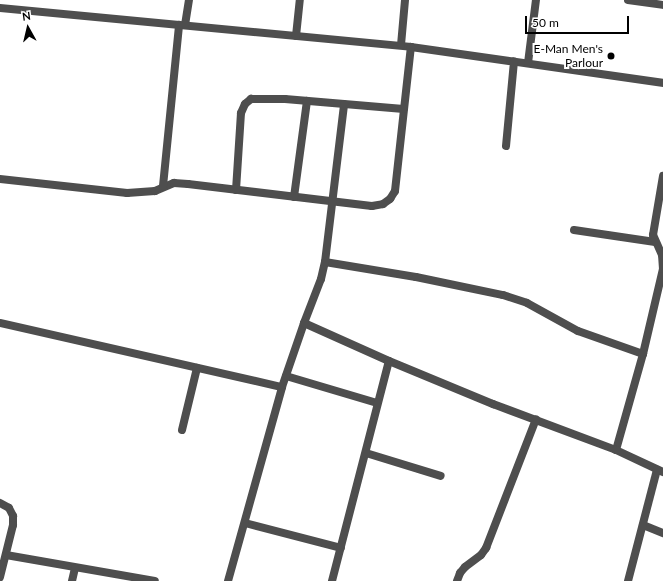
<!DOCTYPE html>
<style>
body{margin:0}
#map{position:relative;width:663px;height:581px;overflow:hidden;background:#fff;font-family:Lato,sans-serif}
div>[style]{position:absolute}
.minor>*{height:8px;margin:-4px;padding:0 4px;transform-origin:4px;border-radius:4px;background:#4e4e4e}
.dots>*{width:11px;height:11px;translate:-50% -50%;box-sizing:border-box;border:2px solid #fff;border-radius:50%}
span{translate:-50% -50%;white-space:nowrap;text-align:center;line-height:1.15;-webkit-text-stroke:4px #fff;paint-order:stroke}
.poi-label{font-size:12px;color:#000}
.right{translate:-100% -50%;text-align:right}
.north{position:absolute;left:8px;top:8px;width:40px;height:40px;-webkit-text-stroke:3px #fff;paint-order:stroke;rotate:352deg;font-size:11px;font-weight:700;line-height:16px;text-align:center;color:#000}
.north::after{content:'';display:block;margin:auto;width:14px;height:18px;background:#000;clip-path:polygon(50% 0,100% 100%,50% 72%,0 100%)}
.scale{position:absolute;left:525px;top:16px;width:104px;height:18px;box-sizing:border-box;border:2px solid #000;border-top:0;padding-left:5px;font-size:12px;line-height:14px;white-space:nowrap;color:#000;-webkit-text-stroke:3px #fff;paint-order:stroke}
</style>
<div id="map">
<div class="minor">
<i style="left:628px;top:0;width:35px;rotate:8deg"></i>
<i style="left:0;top:8px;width:413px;rotate:5.4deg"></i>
<i style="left:411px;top:47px;width:255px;rotate:8.1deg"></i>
<i style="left:185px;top:25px;width:25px;rotate:-81deg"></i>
<i style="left:296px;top:36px;width:36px;rotate:-84deg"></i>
<i style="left:401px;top:45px;width:45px;rotate:-84.9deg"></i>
<i style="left:528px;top:63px;width:64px;rotate:-82.8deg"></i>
<i style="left:506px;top:146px;width:85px;rotate:-84.6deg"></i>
<i style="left:0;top:179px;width:128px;rotate:6.3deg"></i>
<i style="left:127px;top:193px;width:28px;rotate:-4deg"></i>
<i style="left:155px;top:191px;width:21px;rotate:-23deg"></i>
<i style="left:174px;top:183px;width:14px;rotate:4deg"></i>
<i style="left:188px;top:184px;width:185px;rotate:6.8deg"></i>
<i style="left:372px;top:206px;width:11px;rotate:-10deg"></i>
<i style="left:383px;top:204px;width:9px;rotate:-36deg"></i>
<i style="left:390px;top:199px;width:9px;rotate:-58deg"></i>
<i style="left:395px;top:191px;width:145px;rotate:-83.7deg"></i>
<i style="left:163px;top:186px;width:162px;rotate:-84.3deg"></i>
<i style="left:236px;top:190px;width:77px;rotate:-86.3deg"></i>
<i style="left:241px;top:113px;width:10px;rotate:-66deg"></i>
<i style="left:245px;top:104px;width:8px;rotate:-40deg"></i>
<i style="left:251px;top:99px;width:34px"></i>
<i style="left:285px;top:99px;width:119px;rotate:4.8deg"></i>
<i style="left:294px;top:197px;width:97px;rotate:-82.3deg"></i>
<i style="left:574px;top:230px;width:82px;rotate:8.4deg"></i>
<i style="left:325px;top:262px;width:92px;rotate:9.4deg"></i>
<i style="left:416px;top:277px;width:89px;rotate:11.7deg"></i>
<i style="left:503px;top:295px;width:25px;rotate:18deg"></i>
<i style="left:527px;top:303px;width:58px;rotate:28.8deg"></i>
<i style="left:578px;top:331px;width:69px;rotate:19.5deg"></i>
<i style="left:0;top:323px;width:289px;rotate:12.8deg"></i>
<i style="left:304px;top:323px;width:47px;rotate:-68.9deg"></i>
<i style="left:321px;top:279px;width:17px;rotate:-77deg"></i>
<i style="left:325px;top:262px;width:159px;rotate:-83.1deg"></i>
<i style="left:286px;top:376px;width:95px;rotate:16.5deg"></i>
<i style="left:182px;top:430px;width:64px;rotate:-76.4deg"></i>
<i style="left:616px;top:450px;width:100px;rotate:-74.3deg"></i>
<i style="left:643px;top:354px;width:87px;rotate:-76.8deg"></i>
<i style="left:663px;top:269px;width:14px;rotate:-94deg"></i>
<i style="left:662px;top:255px;width:22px;rotate:-114deg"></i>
<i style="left:653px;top:235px;width:60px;rotate:-80.4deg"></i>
<i style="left:366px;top:453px;width:78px;rotate:17deg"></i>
<i style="left:0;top:503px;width:10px;rotate:29deg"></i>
<i style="left:9px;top:508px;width:9px;rotate:63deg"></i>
<i style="left:13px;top:516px;width:9px;rotate:90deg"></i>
<i style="left:13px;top:525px;width:54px;rotate:104deg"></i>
<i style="left:245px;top:523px;width:99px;rotate:14.6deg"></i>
<i style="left:643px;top:525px;width:22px;rotate:22deg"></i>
<i style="left:6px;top:555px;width:151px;rotate:9.9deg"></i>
<i style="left:72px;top:581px;width:13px;rotate:-77deg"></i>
<i style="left:228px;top:581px;width:201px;rotate:-74.4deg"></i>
<i style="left:282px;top:387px;width:68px;rotate:-71deg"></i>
<i style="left:304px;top:323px;width:93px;rotate:24.1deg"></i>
<i style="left:389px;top:361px;width:113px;rotate:22.5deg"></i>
<i style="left:493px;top:404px;width:131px;rotate:20.5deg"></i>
<i style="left:616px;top:450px;width:52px;rotate:25.1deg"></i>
<i style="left:332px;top:581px;width:227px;rotate:-75.5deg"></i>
<i style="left:457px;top:581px;width:9px;rotate:-69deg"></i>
<i style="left:460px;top:573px;width:8px;rotate:-50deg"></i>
<i style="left:465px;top:567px;width:20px;rotate:-37deg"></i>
<i style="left:481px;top:555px;width:9px;rotate:-54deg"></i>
<i style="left:486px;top:548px;width:138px;rotate:-68.8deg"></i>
<i style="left:628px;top:581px;width:115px;rotate:-75.4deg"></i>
</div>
<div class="dots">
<i style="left:611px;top:56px;background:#000"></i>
</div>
<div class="poi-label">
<span class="right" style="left:603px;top:56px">E-Man Men's<br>Parlour</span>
</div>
<div class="north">N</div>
<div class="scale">50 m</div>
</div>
